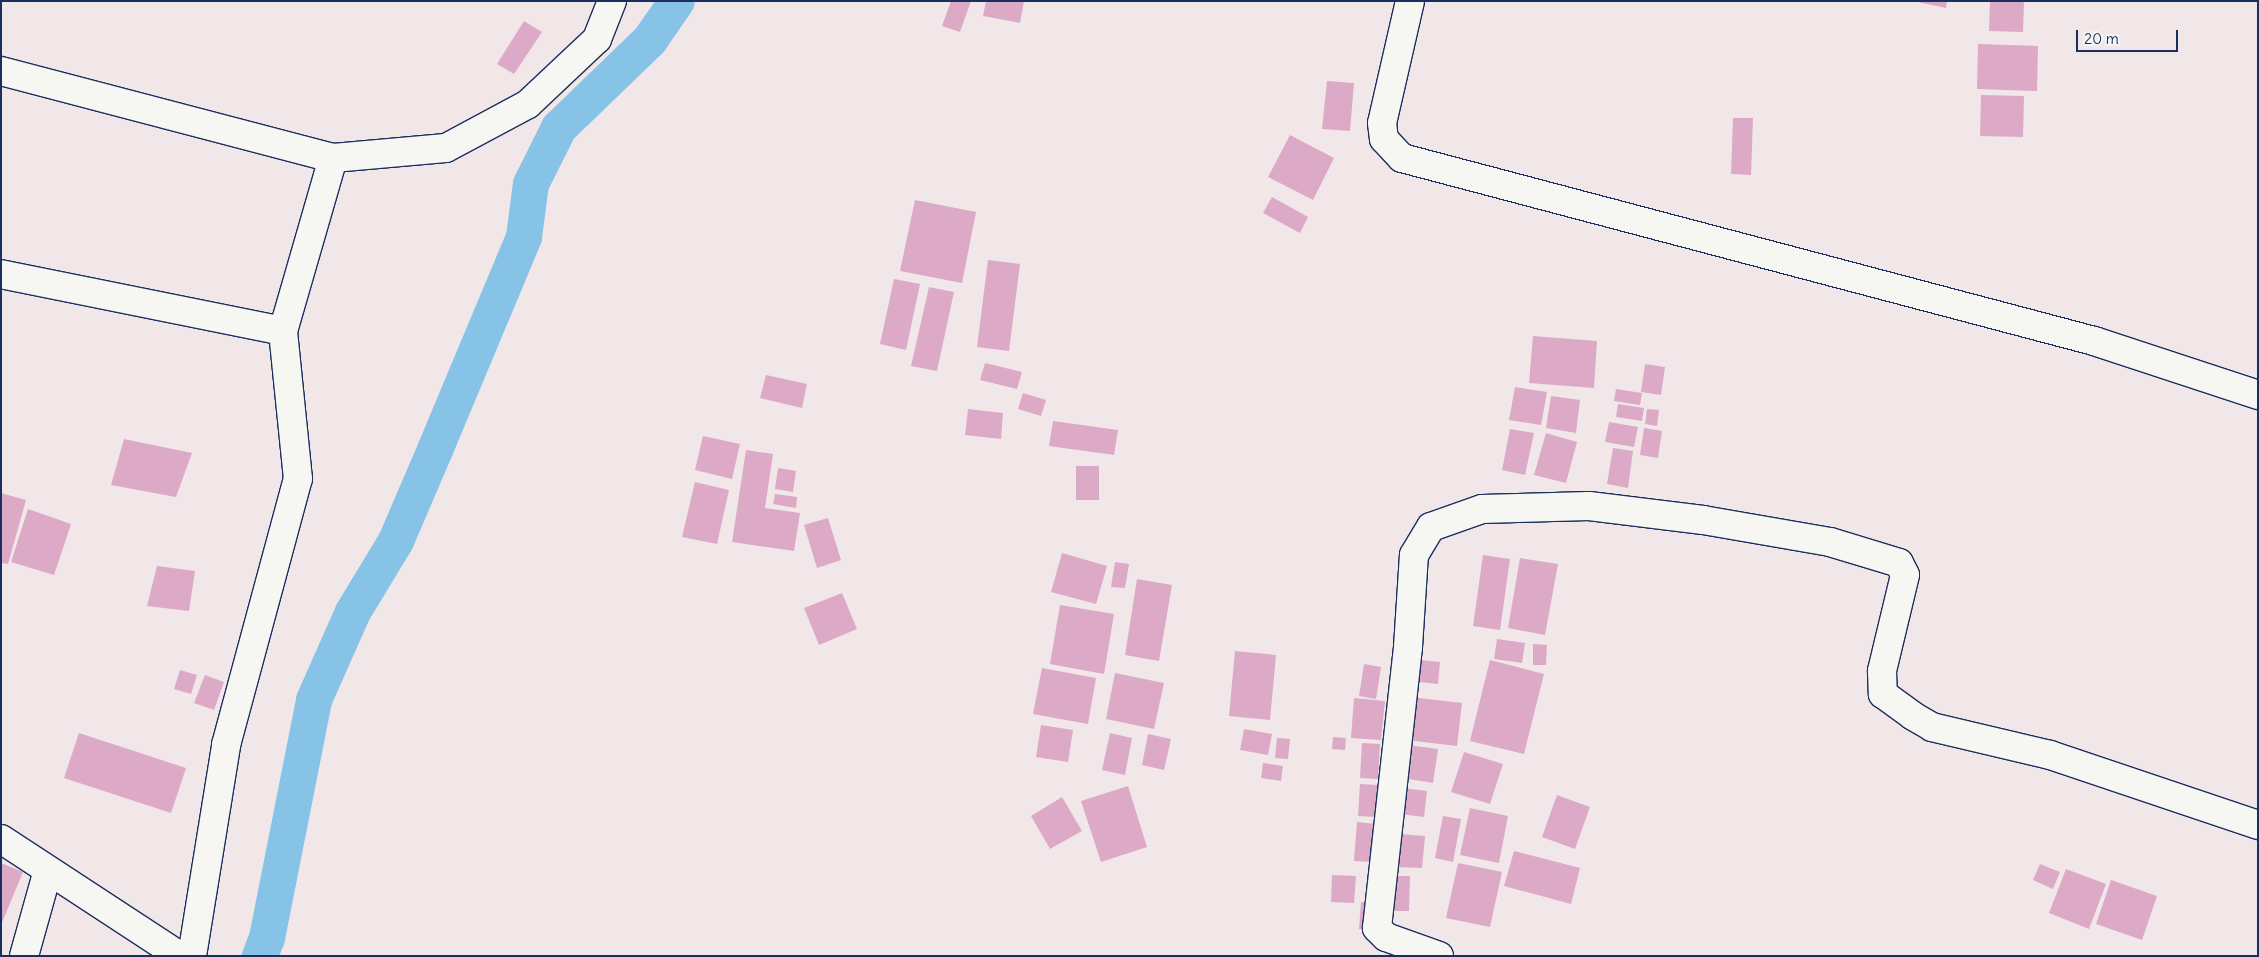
<!DOCTYPE html>
<style>
body{margin:0}
#map{position:relative;width:2259px;height:957px;overflow:hidden;background:#f1e7e9;font-family:Delius,sans-serif}
div>[style]{position:absolute}
.canal>*{height:36px;margin:-18px;padding:0 18px;transform-origin:18px;border-radius:18px;background:#86c3e6}
.building>*{inset:0;background:#dcaac6}
.roads{filter:drop-shadow(1px 0 #1b2f5e) drop-shadow(-1px 0 #1b2f5e) drop-shadow(0 1px #1b2f5e) drop-shadow(0 -1px #1b2f5e)}
.minor>*{height:28px;margin:-14px;padding:0 14px;transform-origin:14px;border-radius:14px;background:#f6f6f2}
span{translate:-50% -50%;white-space:nowrap;text-align:center;line-height:1.15;-webkit-text-stroke:4.5px #f6f6f2;paint-order:stroke}
.frame{position:absolute;inset:0;border:2px solid #1b2f5e;pointer-events:none}
.scale{position:absolute;left:2076px;top:30px;width:102px;height:22px;box-sizing:border-box;border:2px solid #1b2f5e;border-top:0;padding-left:6px;font-size:15px;line-height:18px;white-space:nowrap;color:#1b2f5e;-webkit-text-stroke:4px #f6f6f2;paint-order:stroke}
</style>
<div id="map">
<div class="canal">
<i style="left:260px;top:956px;width:19px;rotate:-69deg"></i>
<i style="left:267px;top:938px;width:243px;rotate:-78.8deg"></i>
<i style="left:314px;top:700px;width:96px;rotate:-66.1deg"></i>
<i style="left:353px;top:612px;width:83px;rotate:-58.8deg"></i>
<i style="left:396px;top:541px;width:99px;rotate:-66.8deg"></i>
<i style="left:435px;top:450px;width:231px;rotate:-67.3deg"></i>
<i style="left:524px;top:237px;width:53px;rotate:-82.5deg"></i>
<i style="left:531px;top:184px;width:63px;rotate:-63.4deg"></i>
<i style="left:559px;top:128px;width:127px;rotate:-44deg"></i>
<i style="left:650px;top:40px;width:47px;rotate:-55.3deg"></i>
</div>
<div class="building">
<i style="clip-path:polygon(951px 1px,971px 1px,960px 32px,942px 26px)"></i>
<i style="clip-path:polygon(986px 1px,1024px 1px,1020px 23px,983px 16px)"></i>
<i style="clip-path:polygon(1913px 1px,1947px 1px,1946px 8px)"></i>
<i style="clip-path:polygon(1990px 1px,2024px 1px,2023px 32px,1989px 31px)"></i>
<i style="clip-path:polygon(524px 21px,542px 32px,514px 74px,497px 64px)"></i>
<i style="clip-path:polygon(1978px 44px,2038px 46px,2037px 91px,1977px 89px)"></i>
<i style="clip-path:polygon(1327px 81px,1354px 83px,1350px 131px,1322px 129px)"></i>
<i style="clip-path:polygon(1981px 95px,2024px 96px,2023px 137px,1980px 136px)"></i>
<i style="clip-path:polygon(1733px 118px,1753px 118px,1751px 175px,1731px 174px)"></i>
<i style="clip-path:polygon(1290px 135px,1334px 158px,1313px 200px,1268px 177px)"></i>
<i style="clip-path:polygon(1272px 197px,1308px 217px,1300px 233px,1263px 213px)"></i>
<i style="clip-path:polygon(915px 200px,976px 212px,962px 283px,900px 271px)"></i>
<i style="clip-path:polygon(988px 260px,1020px 264px,1009px 351px,977px 347px)"></i>
<i style="clip-path:polygon(894px 279px,920px 284px,906px 350px,880px 344px)"></i>
<i style="clip-path:polygon(929px 287px,954px 292px,937px 371px,911px 366px)"></i>
<i style="clip-path:polygon(1533px 336px,1597px 341px,1594px 388px,1529px 383px)"></i>
<i style="clip-path:polygon(985px 363px,1022px 372px,1017px 389px,980px 380px)"></i>
<i style="clip-path:polygon(1645px 364px,1665px 367px,1661px 395px,1641px 392px)"></i>
<i style="clip-path:polygon(766px 375px,807px 384px,802px 408px,760px 398px)"></i>
<i style="clip-path:polygon(1515px 387px,1547px 392px,1541px 425px,1509px 420px)"></i>
<i style="clip-path:polygon(1616px 389px,1642px 393px,1640px 405px,1614px 401px)"></i>
<i style="clip-path:polygon(1023px 393px,1046px 400px,1041px 416px,1018px 409px)"></i>
<i style="clip-path:polygon(1551px 396px,1580px 400px,1576px 433px,1546px 428px)"></i>
<i style="clip-path:polygon(1618px 404px,1644px 408px,1642px 421px,1616px 417px)"></i>
<i style="clip-path:polygon(968px 409px,1003px 413px,1001px 439px,965px 435px)"></i>
<i style="clip-path:polygon(1647px 409px,1659px 410px,1657px 426px,1645px 424px)"></i>
<i style="clip-path:polygon(1053px 421px,1118px 430px,1114px 455px,1049px 446px)"></i>
<i style="clip-path:polygon(1609px 422px,1638px 427px,1634px 447px,1605px 442px)"></i>
<i style="clip-path:polygon(1644px 428px,1662px 431px,1658px 458px,1640px 455px)"></i>
<i style="clip-path:polygon(1510px 429px,1534px 433px,1525px 475px,1502px 470px)"></i>
<i style="clip-path:polygon(1546px 433px,1577px 442px,1566px 483px,1534px 475px)"></i>
<i style="clip-path:polygon(703px 436px,740px 444px,732px 479px,695px 470px)"></i>
<i style="clip-path:polygon(124px 439px,192px 453px,176px 497px,111px 485px)"></i>
<i style="clip-path:polygon(1613px 448px,1633px 451px,1628px 488px,1607px 484px)"></i>
<i style="clip-path:polygon(746px 450px,773px 454px,765px 508px,800px 513px,794px 551px,732px 542px)"></i>
<i style="clip-path:polygon(1076px 466px,1099px 466px,1099px 500px,1076px 500px)"></i>
<i style="clip-path:polygon(778px 468px,796px 471px,793px 492px,775px 489px)"></i>
<i style="clip-path:polygon(695px 482px,729px 490px,717px 544px,682px 537px)"></i>
<i style="clip-path:polygon(1px 493px,26px 500px,8px 564px,1px 563px)"></i>
<i style="clip-path:polygon(775px 494px,797px 497px,796px 508px,773px 504px)"></i>
<i style="clip-path:polygon(28px 509px,71px 524px,54px 575px,11px 562px)"></i>
<i style="clip-path:polygon(828px 518px,841px 560px,817px 568px,804px 525px)"></i>
<i style="clip-path:polygon(1062px 553px,1107px 566px,1096px 604px,1051px 592px)"></i>
<i style="clip-path:polygon(1483px 555px,1510px 559px,1500px 630px,1473px 626px)"></i>
<i style="clip-path:polygon(1520px 558px,1558px 564px,1545px 635px,1508px 628px)"></i>
<i style="clip-path:polygon(1115px 562px,1129px 564px,1125px 588px,1111px 587px)"></i>
<i style="clip-path:polygon(157px 566px,195px 571px,189px 611px,147px 606px)"></i>
<i style="clip-path:polygon(1137px 579px,1172px 585px,1159px 661px,1125px 655px)"></i>
<i style="clip-path:polygon(842px 593px,857px 629px,819px 645px,804px 608px)"></i>
<i style="clip-path:polygon(1060px 605px,1114px 614px,1104px 674px,1050px 664px)"></i>
<i style="clip-path:polygon(1497px 639px,1525px 643px,1522px 663px,1494px 659px)"></i>
<i style="clip-path:polygon(1533px 644px,1547px 645px,1546px 665px,1533px 665px)"></i>
<i style="clip-path:polygon(1235px 651px,1276px 655px,1270px 720px,1229px 716px)"></i>
<i style="clip-path:polygon(1421px 660px,1440px 662px,1438px 684px,1419px 682px)"></i>
<i style="clip-path:polygon(1490px 660px,1544px 674px,1524px 754px,1470px 741px)"></i>
<i style="clip-path:polygon(1364px 664px,1381px 667px,1376px 699px,1359px 696px)"></i>
<i style="clip-path:polygon(1042px 668px,1096px 678px,1088px 724px,1033px 714px)"></i>
<i style="clip-path:polygon(180px 670px,197px 675px,191px 694px,174px 689px)"></i>
<i style="clip-path:polygon(1115px 673px,1164px 683px,1154px 729px,1106px 719px)"></i>
<i style="clip-path:polygon(205px 675px,224px 682px,214px 710px,194px 703px)"></i>
<i style="clip-path:polygon(1410px 697px,1462px 703px,1457px 746px,1406px 740px)"></i>
<i style="clip-path:polygon(1354px 698px,1385px 701px,1381px 740px,1351px 738px)"></i>
<i style="clip-path:polygon(1041px 725px,1073px 730px,1068px 762px,1036px 757px)"></i>
<i style="clip-path:polygon(1244px 729px,1272px 734px,1268px 755px,1240px 750px)"></i>
<i style="clip-path:polygon(79px 733px,186px 768px,171px 813px,64px 778px)"></i>
<i style="clip-path:polygon(1110px 733px,1132px 738px,1125px 775px,1102px 770px)"></i>
<i style="clip-path:polygon(1148px 734px,1171px 739px,1164px 770px,1142px 765px)"></i>
<i style="clip-path:polygon(1333px 737px,1346px 738px,1345px 750px,1332px 749px)"></i>
<i style="clip-path:polygon(1277px 738px,1290px 739px,1288px 759px,1275px 758px)"></i>
<i style="clip-path:polygon(1362px 743px,1380px 744px,1378px 779px,1360px 778px)"></i>
<i style="clip-path:polygon(1408px 745px,1438px 749px,1433px 783px,1403px 778px)"></i>
<i style="clip-path:polygon(1464px 752px,1503px 764px,1490px 804px,1451px 792px)"></i>
<i style="clip-path:polygon(1263px 763px,1283px 766px,1281px 781px,1261px 778px)"></i>
<i style="clip-path:polygon(1360px 784px,1379px 785px,1377px 817px,1358px 816px)"></i>
<i style="clip-path:polygon(1128px 786px,1147px 847px,1101px 862px,1081px 801px)"></i>
<i style="clip-path:polygon(1403px 788px,1427px 791px,1424px 817px,1400px 814px)"></i>
<i style="clip-path:polygon(1557px 795px,1590px 807px,1575px 849px,1542px 837px)"></i>
<i style="clip-path:polygon(1062px 797px,1082px 831px,1050px 849px,1031px 816px)"></i>
<i style="clip-path:polygon(1470px 808px,1508px 816px,1499px 863px,1460px 855px)"></i>
<i style="clip-path:polygon(1443px 816px,1461px 819px,1453px 862px,1435px 858px)"></i>
<i style="clip-path:polygon(1357px 822px,1376px 824px,1374px 862px,1354px 861px)"></i>
<i style="clip-path:polygon(1399px 834px,1425px 836px,1422px 868px,1396px 867px)"></i>
<i style="clip-path:polygon(1514px 851px,1580px 868px,1571px 904px,1504px 886px)"></i>
<i style="clip-path:polygon(1px 863px,23px 872px,1px 925px)"></i>
<i style="clip-path:polygon(1458px 863px,1502px 872px,1490px 927px,1446px 918px)"></i>
<i style="clip-path:polygon(2040px 864px,2060px 872px,2053px 889px,2033px 880px)"></i>
<i style="clip-path:polygon(2066px 869px,2106px 884px,2089px 929px,2049px 913px)"></i>
<i style="clip-path:polygon(1332px 875px,1356px 876px,1354px 903px,1331px 902px)"></i>
<i style="clip-path:polygon(1392px 876px,1410px 876px,1409px 911px,1392px 911px)"></i>
<i style="clip-path:polygon(2111px 880px,2157px 896px,2142px 940px,2096px 924px)"></i>
<i style="clip-path:polygon(1361px 902px,1373px 903px,1371px 930px,1359px 929px)"></i>
</div>
<div class="roads">
<div class="minor">
<i style="left:1410px;top:1px;width:125px;rotate:102.9deg"></i>
<i style="left:1382px;top:123px;width:16px;rotate:83deg"></i>
<i style="left:1384px;top:139px;width:26px;rotate:47deg"></i>
<i style="left:1402px;top:158px;width:716px;rotate:14.81deg"></i>
<i style="left:2094px;top:341px;width:173px;rotate:18.2deg"></i>
<i style="left:1px;top:71px;width:343px;rotate:14.7deg"></i>
<i style="left:333px;top:158px;width:180px;rotate:106.1deg"></i>
<i style="left:283px;top:331px;width:288px;rotate:-168.6deg"></i>
<i style="left:333px;top:158px;width:113px;rotate:-5.1deg"></i>
<i style="left:446px;top:148px;width:93px;rotate:-28.2deg"></i>
<i style="left:528px;top:104px;width:95px;rotate:-43.3deg"></i>
<i style="left:597px;top:39px;width:41px;rotate:-68.5deg"></i>
<i style="left:1px;top:839px;width:214px;rotate:33.2deg"></i>
<i style="left:24px;top:956px;width:89px;rotate:-74.4deg"></i>
<i style="left:192px;top:956px;width:214px;rotate:-80.8deg"></i>
<i style="left:226px;top:745px;width:276px;rotate:-74.9deg"></i>
<i style="left:298px;top:479px;width:149px;rotate:-95.8deg"></i>
<i style="left:1439px;top:956px;width:56px;rotate:-160.3deg"></i>
<i style="left:1386px;top:937px;width:13px;rotate:-135deg"></i>
<i style="left:1377px;top:928px;width:283px;rotate:-83.7deg"></i>
<i style="left:1408px;top:647px;width:92px;rotate:-86.3deg"></i>
<i style="left:1414px;top:555px;width:33px;rotate:-59deg"></i>
<i style="left:1431px;top:527px;width:54px;rotate:-19.4deg"></i>
<i style="left:1482px;top:509px;width:107px;rotate:-1.6deg"></i>
<i style="left:1589px;top:506px;width:115px;rotate:7deg"></i>
<i style="left:1703px;top:520px;width:129px;rotate:9.8deg"></i>
<i style="left:1830px;top:542px;width:72px;rotate:16.9deg"></i>
<i style="left:1899px;top:563px;width:13px;rotate:63deg"></i>
<i style="left:1905px;top:575px;width:99px;rotate:103.5deg"></i>
<i style="left:1882px;top:671px;width:23px;rotate:88deg"></i>
<i style="left:1883px;top:694px;width:37px;rotate:36deg"></i>
<i style="left:1913px;top:716px;width:22px;rotate:30deg"></i>
<i style="left:1932px;top:727px;width:121px;rotate:13.3deg"></i>
<i style="left:2050px;top:755px;width:219px;rotate:18.6deg"></i>
</div>
</div>
<div class="frame"></div>
<div class="scale">20 m</div>
</div>
